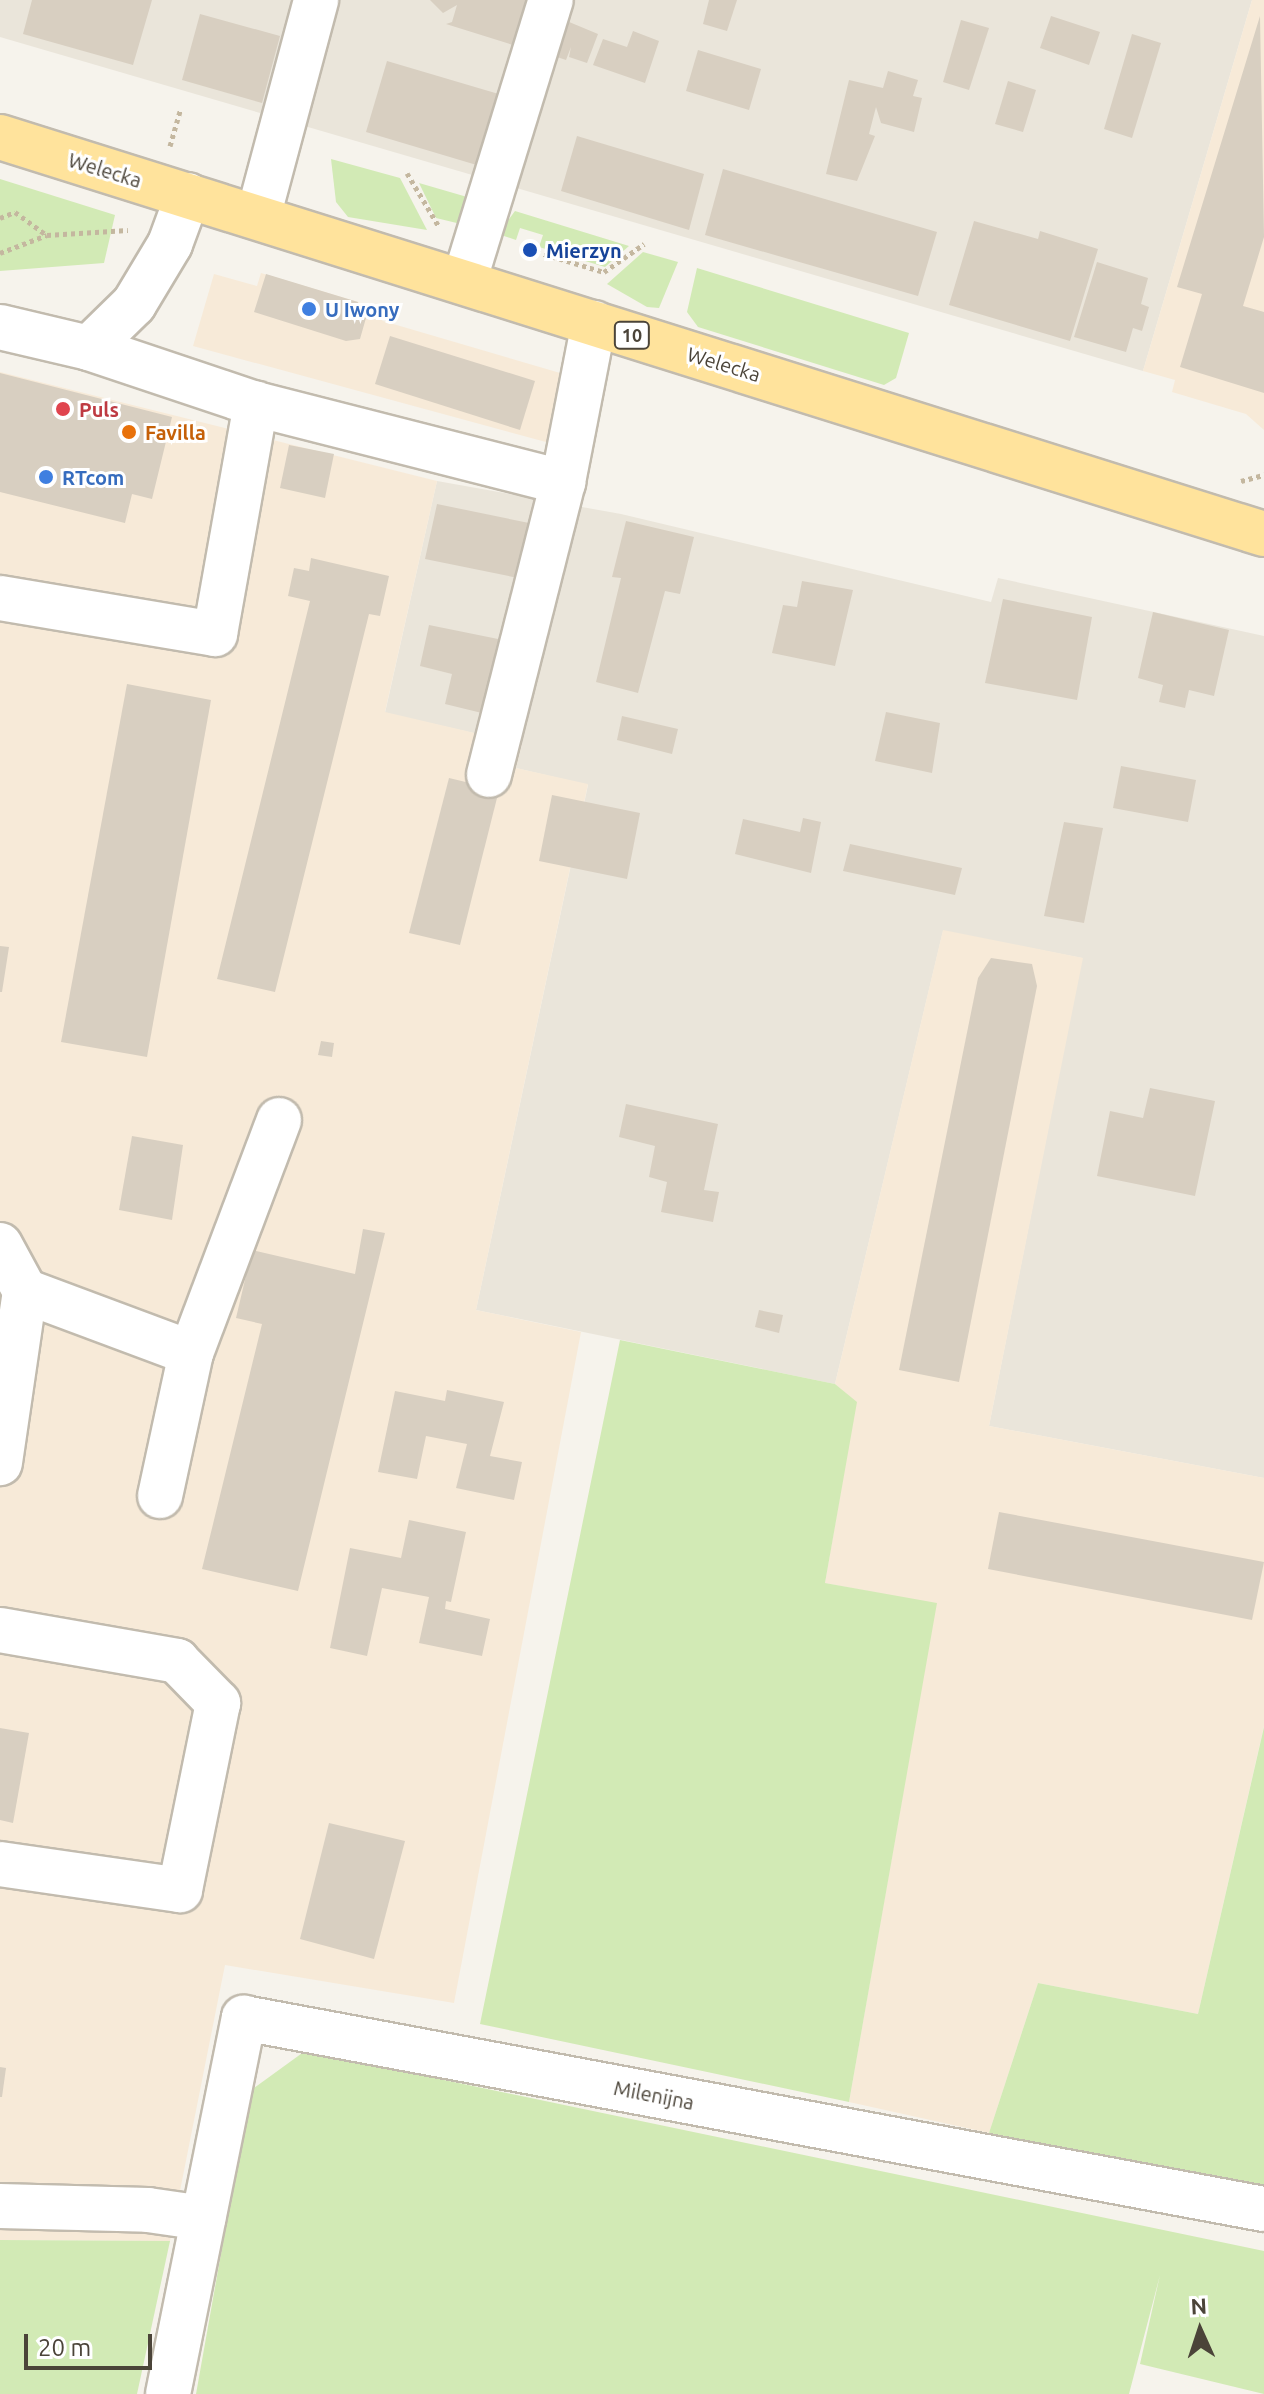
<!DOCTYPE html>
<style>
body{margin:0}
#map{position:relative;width:1264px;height:2394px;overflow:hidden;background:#f6f3ec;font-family:Ubuntu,sans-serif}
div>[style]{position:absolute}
.residential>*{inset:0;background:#eae5da}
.commercial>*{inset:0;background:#f7ead8}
.green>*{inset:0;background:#d2eab5}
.building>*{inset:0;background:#d8cfc1}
.path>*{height:5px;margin-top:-2.5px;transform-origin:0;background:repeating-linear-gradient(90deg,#c4b79f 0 4px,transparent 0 8px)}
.roads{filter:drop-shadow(2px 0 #c2bbae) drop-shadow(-2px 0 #c2bbae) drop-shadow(0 2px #c2bbae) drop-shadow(0 -2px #c2bbae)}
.minor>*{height:44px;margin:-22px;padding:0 22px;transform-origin:22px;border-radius:22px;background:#fff}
.major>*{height:44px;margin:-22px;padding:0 22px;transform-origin:22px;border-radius:22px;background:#ffe39c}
.dots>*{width:22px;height:22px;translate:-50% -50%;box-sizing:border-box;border:4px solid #fff;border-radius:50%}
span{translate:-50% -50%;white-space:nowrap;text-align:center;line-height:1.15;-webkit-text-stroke:6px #fff;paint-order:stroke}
.shield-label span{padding:2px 6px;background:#fff;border:2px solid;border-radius:6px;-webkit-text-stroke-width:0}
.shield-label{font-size:18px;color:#4b4439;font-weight:700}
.street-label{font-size:20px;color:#4b4439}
.transit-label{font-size:20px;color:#164399;font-weight:700}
.left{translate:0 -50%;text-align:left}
.shop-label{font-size:20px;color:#366cbe;font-weight:700}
.health-label{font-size:20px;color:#be3a42;font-weight:700}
.food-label{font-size:20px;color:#c56008;font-weight:700}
.north{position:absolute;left:1160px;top:2290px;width:80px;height:80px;-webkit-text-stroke:6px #fff;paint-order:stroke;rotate:357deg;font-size:22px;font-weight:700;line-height:32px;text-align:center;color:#4b4439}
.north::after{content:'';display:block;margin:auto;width:28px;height:36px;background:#4b4439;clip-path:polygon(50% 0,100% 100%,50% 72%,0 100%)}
.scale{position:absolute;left:24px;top:2334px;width:128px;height:36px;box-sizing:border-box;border:4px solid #4b4439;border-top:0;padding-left:10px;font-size:24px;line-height:28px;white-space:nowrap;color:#4b4439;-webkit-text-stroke:6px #fff;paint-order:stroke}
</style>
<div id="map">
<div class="residential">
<i style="clip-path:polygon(0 0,1252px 0,1143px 371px,0 37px)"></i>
<i style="clip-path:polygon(437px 481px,621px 514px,991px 602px,998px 578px,1264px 636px,1264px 1478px,989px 1426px,1082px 958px,943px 931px,835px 1384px,476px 1310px,588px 785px,516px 768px,522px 744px,385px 713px)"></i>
</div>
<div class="commercial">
<i style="clip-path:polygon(1252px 0,1264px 0,1264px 430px,1246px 414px,1172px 392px,1175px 380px,1143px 371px)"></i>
<i style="clip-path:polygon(261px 273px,358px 302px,383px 321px,567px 375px,557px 445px,193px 346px,214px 274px,257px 286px)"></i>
<i style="clip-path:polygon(0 372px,437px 481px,385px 712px,522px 744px,516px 768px,588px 784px,476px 1310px,581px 1332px,454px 2003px,225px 1965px,170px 2241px,0 2240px)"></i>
<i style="clip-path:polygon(943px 930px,1083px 958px,989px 1426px,1264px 1478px,1264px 1726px,1198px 2014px,1038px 1983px,989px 2133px,849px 2102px,936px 1604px,825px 1583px,856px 1402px,835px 1384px)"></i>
</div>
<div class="green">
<i style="clip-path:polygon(331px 159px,400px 178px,427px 230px,348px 217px,336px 202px)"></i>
<i style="clip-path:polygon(0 179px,115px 215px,104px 263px,0 271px)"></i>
<i style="clip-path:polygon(419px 183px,474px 199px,465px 225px,436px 218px)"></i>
<i style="clip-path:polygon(515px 211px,629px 246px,605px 267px,539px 247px,543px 235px,520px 228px,516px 240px,498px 234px)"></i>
<i style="clip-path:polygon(643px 252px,678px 262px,659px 308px,647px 307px,607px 284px)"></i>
<i style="clip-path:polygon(697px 268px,909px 333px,896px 378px,884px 385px,698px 327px,687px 312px)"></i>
<i style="clip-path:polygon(620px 1340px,835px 1384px,857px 1402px,825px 1583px,937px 1603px,849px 2102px,480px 2024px)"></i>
<i style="clip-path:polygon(1264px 1727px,1264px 2188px,989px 2133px,1038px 1983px,1198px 2014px)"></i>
<i style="clip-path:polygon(305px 2051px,1264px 2251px,1264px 2394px,1140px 2364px,1160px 2275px,1129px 2394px,196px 2394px,250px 2091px)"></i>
<i style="clip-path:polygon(0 2240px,170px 2241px,137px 2394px,0 2394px)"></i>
</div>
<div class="building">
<i style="clip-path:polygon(32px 0,152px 0,133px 65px,23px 34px)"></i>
<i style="clip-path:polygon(430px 0,530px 0,516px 46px,446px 24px,452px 22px,457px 5px,443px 13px)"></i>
<i style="clip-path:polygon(709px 0,737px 0,727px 31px,703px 24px)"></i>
<i style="clip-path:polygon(200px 14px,280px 36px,262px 103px,182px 80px)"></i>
<i style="clip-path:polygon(1051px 16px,1100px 32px,1089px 65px,1040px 48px)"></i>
<i style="clip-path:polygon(1260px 16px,1264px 237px,1243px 306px,1264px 312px,1264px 393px,1180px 367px,1202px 294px,1177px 287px)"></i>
<i style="clip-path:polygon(562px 19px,598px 34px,587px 63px,569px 57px,571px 47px,566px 60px,548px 54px)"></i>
<i style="clip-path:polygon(961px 20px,989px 28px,969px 90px,943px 82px)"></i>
<i style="clip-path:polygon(633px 31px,659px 41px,645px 83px,593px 65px,603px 39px,627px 47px)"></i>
<i style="clip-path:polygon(1132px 34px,1161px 43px,1132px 138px,1104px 129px)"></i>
<i style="clip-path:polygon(698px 50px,761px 69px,749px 110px,686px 91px)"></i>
<i style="clip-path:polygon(387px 61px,502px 95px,480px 166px,366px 132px)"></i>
<i style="clip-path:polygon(888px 71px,918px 80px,913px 96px,922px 98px,914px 132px,881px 123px,876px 107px,869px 134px,875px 136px,857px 181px,826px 174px,849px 80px,883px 88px)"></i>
<i style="clip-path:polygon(1008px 81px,1036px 90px,1023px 132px,995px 124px)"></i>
<i style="clip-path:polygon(577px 136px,704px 174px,689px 230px,561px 191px)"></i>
<i style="clip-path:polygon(723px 169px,937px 232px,918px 296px,705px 235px)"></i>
<i style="clip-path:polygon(974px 221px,1038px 239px,1040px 231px,1098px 249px,1070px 341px,949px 305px)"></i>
<i style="clip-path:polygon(1097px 262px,1148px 278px,1141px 304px,1149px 307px,1142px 331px,1133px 328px,1126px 352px,1074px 337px)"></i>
<i style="clip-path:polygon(266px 274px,358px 302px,357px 307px,368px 311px,360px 339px,346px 341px,254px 312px)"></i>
<i style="clip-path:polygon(390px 336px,535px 381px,520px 430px,375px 384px)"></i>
<i style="clip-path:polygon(0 373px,172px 417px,152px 499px,132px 494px,125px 523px,0 492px)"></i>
<i style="clip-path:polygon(289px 445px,334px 454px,325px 498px,280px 488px)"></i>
<i style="clip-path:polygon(437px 504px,534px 524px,523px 579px,425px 559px)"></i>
<i style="clip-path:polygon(626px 521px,694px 537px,680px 594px,665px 591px,638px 693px,596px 682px,621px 578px,612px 577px)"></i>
<i style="clip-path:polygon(311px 558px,389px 576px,380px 616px,369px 614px,275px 992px,217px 979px,310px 601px,288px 596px,294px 568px,309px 571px)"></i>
<i style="clip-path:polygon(802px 581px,853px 590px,835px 666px,772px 653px,783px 605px,797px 607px)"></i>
<i style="clip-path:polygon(1003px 599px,1092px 617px,1077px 700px,985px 683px)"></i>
<i style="clip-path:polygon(1153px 612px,1229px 630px,1214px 696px,1189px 690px,1185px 708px,1159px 702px,1163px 685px,1138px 678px)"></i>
<i style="clip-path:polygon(429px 625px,503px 640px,486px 714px,445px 704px,452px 674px,420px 666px)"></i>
<i style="clip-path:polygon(127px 684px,211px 700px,147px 1057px,61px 1042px)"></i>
<i style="clip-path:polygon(886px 712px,940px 723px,932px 773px,875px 761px)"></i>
<i style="clip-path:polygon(622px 716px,678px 729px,672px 754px,617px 740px)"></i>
<i style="clip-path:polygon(1121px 766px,1196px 780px,1188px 822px,1113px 808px)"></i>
<i style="clip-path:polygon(449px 778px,499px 790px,460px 945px,409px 933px)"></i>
<i style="clip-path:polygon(552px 795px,640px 813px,627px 879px,539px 861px)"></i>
<i style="clip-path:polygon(803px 818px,821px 822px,811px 873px,735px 854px,743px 819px,800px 832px)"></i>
<i style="clip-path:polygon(1064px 822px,1103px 828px,1084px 923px,1044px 916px)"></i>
<i style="clip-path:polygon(850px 844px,962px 868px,955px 895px,843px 871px)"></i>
<i style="clip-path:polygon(0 946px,9px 947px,2px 992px,0 992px)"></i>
<i style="clip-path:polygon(991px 958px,1032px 964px,1037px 986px,959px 1382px,899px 1370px,978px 978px)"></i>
<i style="clip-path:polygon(321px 1041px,334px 1043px,332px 1057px,318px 1055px)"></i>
<i style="clip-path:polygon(1150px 1088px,1215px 1101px,1195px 1196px,1097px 1176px,1110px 1111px,1143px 1118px)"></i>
<i style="clip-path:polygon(626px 1104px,718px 1124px,704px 1190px,719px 1192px,713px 1222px,661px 1212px,667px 1182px,649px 1177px,655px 1146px,619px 1137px)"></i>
<i style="clip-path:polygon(132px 1136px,183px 1145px,172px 1220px,119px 1210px)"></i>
<i style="clip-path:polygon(363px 1229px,385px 1233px,298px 1591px,202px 1569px,262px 1324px,236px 1318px,252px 1250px,355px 1274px)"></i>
<i style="clip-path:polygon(759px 1310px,783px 1315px,779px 1333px,755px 1327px)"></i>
<i style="clip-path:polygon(447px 1390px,504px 1402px,490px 1456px,522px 1462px,514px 1500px,456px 1488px,467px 1444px,426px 1436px,417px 1479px,378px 1472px,395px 1391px,445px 1401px)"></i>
<i style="clip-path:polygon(999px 1512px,1264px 1562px,1252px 1620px,988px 1569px)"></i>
<i style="clip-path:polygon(409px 1520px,466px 1532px,451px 1602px,446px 1601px,445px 1609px,490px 1619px,482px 1656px,419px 1643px,429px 1597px,382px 1588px,367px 1656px,330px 1648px,350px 1548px,401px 1558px)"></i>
<i style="clip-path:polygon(0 1728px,29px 1733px,13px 1823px,0 1820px)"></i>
<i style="clip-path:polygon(329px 1823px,405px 1841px,374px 1959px,300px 1939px)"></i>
<i style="clip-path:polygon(0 2067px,6px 2068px,2px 2097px,0 2097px)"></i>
</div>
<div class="path">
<i style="left:170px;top:146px;width:37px;rotate:-74deg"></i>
<i style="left:407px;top:173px;width:61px;rotate:59.2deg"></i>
<i style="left:0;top:218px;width:16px;rotate:-22deg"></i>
<i style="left:15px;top:212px;width:39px;rotate:36deg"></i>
<i style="left:521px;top:247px;width:87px;rotate:16.8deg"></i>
<i style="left:604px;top:272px;width:49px;rotate:-35deg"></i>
<i style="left:0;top:253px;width:50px;rotate:-21deg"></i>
<i style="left:47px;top:235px;width:81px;rotate:-3.5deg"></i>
<i style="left:1241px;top:481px;width:24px;rotate:-15deg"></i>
</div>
<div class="roads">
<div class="minor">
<i style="left:258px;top:217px;width:225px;rotate:-75deg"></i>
<i style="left:464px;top:282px;width:295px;rotate:-72.9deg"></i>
<i style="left:0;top:327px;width:91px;rotate:13.3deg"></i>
<i style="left:89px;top:348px;width:63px;rotate:-44.4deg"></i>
<i style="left:134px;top:304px;width:70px;rotate:-59deg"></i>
<i style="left:170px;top:244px;width:52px;rotate:-69.8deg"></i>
<i style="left:256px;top:404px;width:317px;rotate:14.3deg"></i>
<i style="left:563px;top:482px;width:302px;rotate:104.2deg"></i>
<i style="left:563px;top:482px;width:162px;rotate:-79deg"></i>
<i style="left:0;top:598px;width:218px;rotate:9.5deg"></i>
<i style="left:215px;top:634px;width:234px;rotate:-79.9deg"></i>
<i style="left:256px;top:404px;width:176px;rotate:-161.5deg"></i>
<i style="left:0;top:1245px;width:52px;rotate:61.5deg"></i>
<i style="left:25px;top:1291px;width:174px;rotate:98.3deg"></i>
<i style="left:25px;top:1291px;width:177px;rotate:20.5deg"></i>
<i style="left:191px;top:1353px;width:249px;rotate:-69.3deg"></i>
<i style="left:160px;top:1496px;width:146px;rotate:-77.8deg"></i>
<i style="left:0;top:1630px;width:180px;rotate:9.9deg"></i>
<i style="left:177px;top:1661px;width:59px;rotate:45.7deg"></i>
<i style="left:218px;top:1703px;width:191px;rotate:101.5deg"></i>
<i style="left:180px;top:1890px;width:182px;rotate:-171.8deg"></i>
<i style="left:0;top:2206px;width:148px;rotate:1.5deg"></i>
<i style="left:148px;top:2210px;width:56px;rotate:8.3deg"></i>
<i style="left:168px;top:2394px;width:384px;rotate:-78.6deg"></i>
<i style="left:244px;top:2018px;width:1038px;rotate:10.61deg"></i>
</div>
<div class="major">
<i style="left:0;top:137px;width:1325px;rotate:17.44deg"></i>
</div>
</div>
<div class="dots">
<i style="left:530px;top:250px;background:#1a4fb4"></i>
<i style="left:309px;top:309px;background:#3f7fe0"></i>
<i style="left:63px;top:409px;background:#e0444e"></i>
<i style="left:129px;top:432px;background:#e8710a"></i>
<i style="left:46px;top:477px;background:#3f7fe0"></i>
</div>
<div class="shield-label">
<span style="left:632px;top:335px">10</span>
</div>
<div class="street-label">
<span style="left:105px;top:170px;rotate:17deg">Welecka</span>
<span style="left:724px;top:364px;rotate:17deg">Welecka</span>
<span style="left:654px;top:2095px;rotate:11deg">Milenijna</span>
</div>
<div class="transit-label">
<span class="left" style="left:546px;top:250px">Mierzyn</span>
</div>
<div class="shop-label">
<span class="left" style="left:325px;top:309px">U Iwony</span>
<span class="left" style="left:62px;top:477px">RTcom</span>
</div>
<div class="health-label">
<span class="left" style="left:79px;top:409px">Puls</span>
</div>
<div class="food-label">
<span class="left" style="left:145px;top:432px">Favilla</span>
</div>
<div class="north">N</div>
<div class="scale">20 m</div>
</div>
